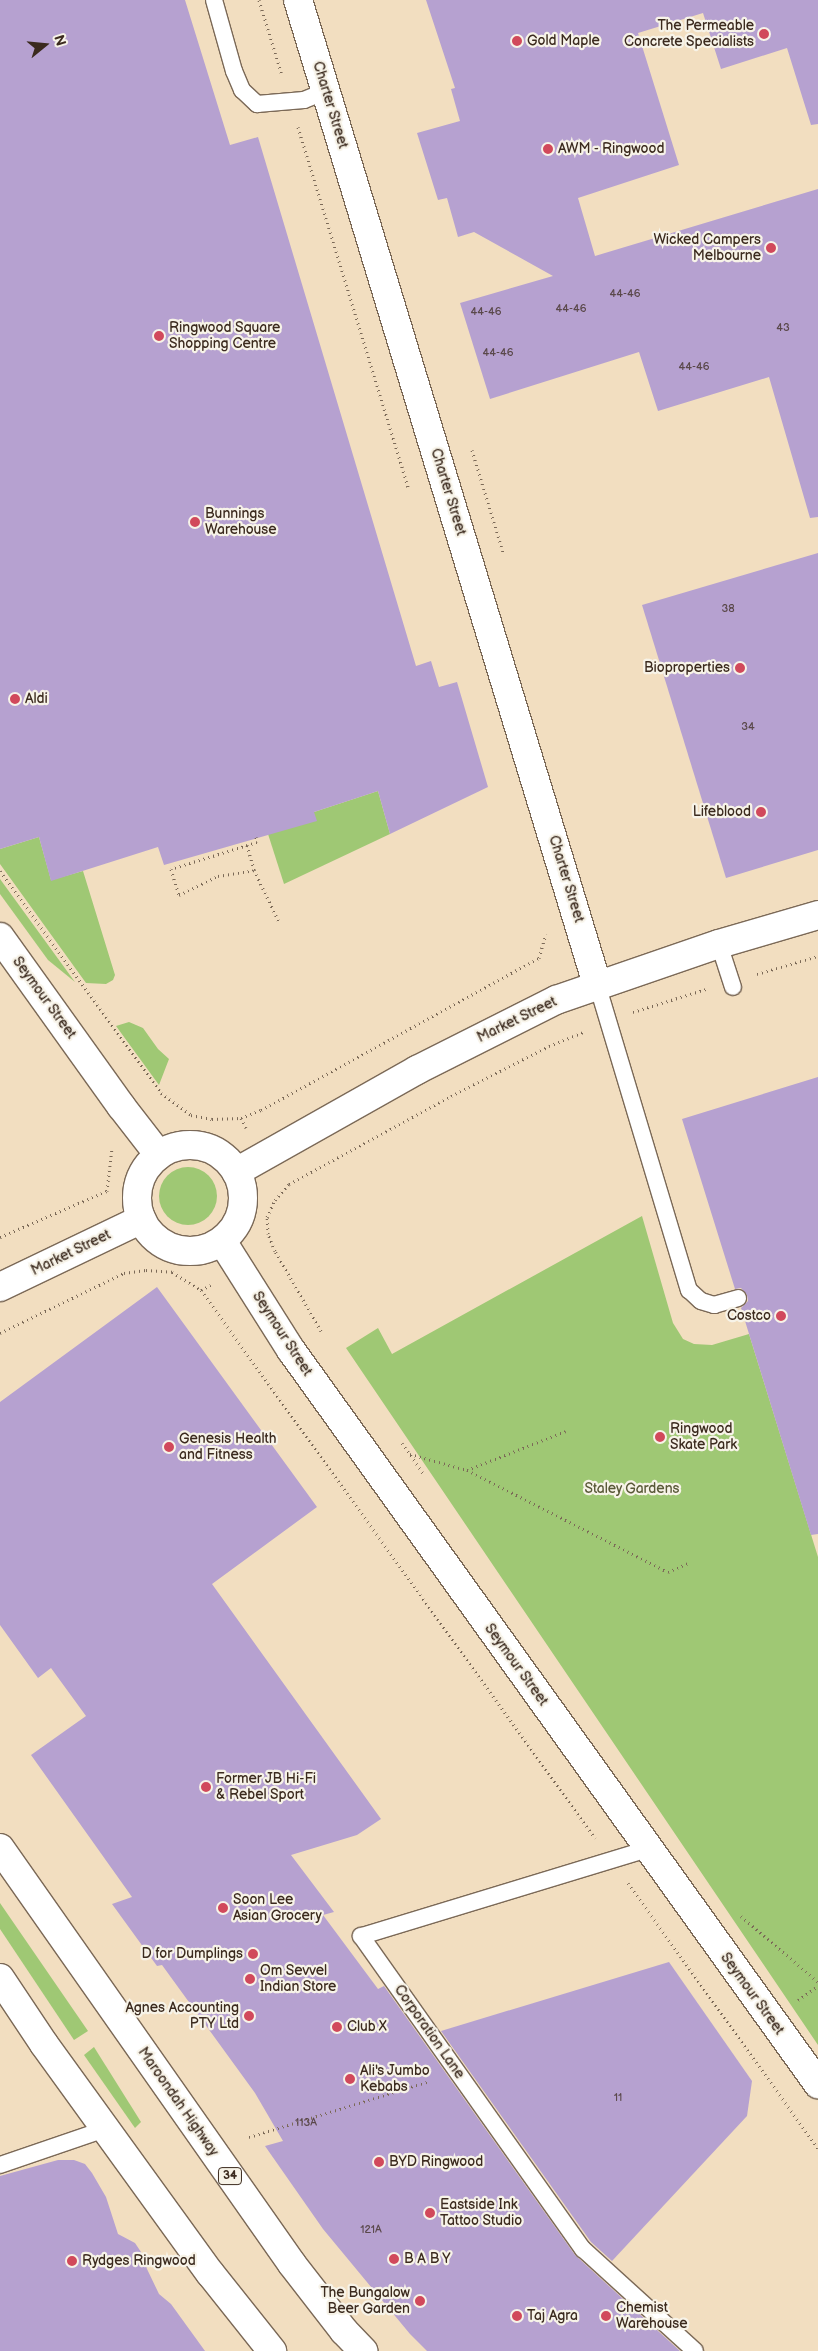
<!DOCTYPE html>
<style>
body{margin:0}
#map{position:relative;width:818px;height:2351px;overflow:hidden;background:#f2dec0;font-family:"Balsamiq Sans",sans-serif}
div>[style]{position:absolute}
.green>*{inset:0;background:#9fc874}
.round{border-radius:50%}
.building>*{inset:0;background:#b6a1d0}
.path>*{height:3px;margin-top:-1.5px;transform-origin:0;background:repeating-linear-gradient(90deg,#7b6957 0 1px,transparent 0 5px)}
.roads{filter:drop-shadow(1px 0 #7b6957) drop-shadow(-1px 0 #7b6957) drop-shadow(0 1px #7b6957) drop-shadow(0 -1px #7b6957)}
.service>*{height:16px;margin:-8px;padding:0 8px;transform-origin:8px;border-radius:8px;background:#fff}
.minor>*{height:28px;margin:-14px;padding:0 14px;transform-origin:14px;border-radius:14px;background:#fff}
.minor>.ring{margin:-14px;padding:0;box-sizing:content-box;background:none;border:28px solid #fff;border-radius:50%}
.trunk>*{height:28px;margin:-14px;padding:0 14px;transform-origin:14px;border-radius:14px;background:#fff}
.dots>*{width:14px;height:14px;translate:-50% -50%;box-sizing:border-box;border:2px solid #f7f3e8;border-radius:50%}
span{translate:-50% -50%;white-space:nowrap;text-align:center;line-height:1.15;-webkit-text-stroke:4.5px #f7f3e8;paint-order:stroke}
.number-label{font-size:11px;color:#5a484a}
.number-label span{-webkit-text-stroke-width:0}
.shield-label span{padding:1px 4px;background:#f7f3e8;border:1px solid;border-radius:4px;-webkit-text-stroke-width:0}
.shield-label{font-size:12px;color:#3b2a1e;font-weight:700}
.poi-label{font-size:14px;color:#3b2a1e}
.right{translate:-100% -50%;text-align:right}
.left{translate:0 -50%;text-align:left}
.street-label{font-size:14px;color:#3b2a1e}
.park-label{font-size:14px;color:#595938}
.north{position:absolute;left:20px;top:20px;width:50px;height:50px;-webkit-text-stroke:4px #f7f3e8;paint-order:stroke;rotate:73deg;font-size:14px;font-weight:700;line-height:20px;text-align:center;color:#3b2a1e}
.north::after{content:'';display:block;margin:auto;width:18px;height:22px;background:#3b2a1e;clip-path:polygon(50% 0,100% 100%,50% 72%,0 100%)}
</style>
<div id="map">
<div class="green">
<i style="clip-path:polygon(378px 791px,390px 834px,284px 884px,268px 834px,314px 812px)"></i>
<i style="clip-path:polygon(39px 837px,51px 880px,83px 871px,115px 975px,113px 980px,106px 984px,86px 983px,0 864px,0 849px)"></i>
<i style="clip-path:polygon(0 879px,75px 982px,48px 960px,0 894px)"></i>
<i style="clip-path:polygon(129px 1022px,143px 1028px,158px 1049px,169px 1059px,159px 1085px,116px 1026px)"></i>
<i class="round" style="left:159px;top:1167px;width:58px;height:58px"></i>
<i style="clip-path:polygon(642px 1216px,673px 1323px,683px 1339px,694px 1344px,712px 1345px,749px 1334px,818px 1557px,818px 2045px,346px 1348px,378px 1328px,392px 1354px)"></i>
<i style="clip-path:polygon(0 1903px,88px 2031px,74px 2040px,0 1929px)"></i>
<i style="clip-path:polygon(94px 2047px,141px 2122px,135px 2128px,84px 2055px)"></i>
</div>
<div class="building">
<i style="clip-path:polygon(0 0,185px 0,230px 145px,258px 137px,416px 666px,431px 661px,439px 687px,457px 682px,488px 787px,390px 834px,378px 791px,314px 812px,317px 821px,164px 865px,158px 847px,51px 881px,39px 837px,0 849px)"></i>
<i style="clip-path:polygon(426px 0,818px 0,818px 124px,811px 125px,787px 48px,721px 69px,703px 13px,638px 33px,679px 165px,578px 198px,595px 256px,818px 189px,818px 517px,810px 518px,769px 377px,658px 411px,639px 352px,490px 399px,460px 303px,553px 276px,474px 232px,458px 237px,447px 198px,438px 200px,417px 133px,460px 121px,451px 89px,455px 88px)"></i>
<i style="clip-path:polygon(818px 553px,818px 850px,726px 878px,642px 605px)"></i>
<i style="clip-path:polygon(818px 1077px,818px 1534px,811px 1535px,741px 1308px,748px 1301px,747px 1295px,741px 1288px,735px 1289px,682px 1119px)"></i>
<i style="clip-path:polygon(157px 1287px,317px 1507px,212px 1584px,381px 1819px,357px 1835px,291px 1855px,334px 1912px,323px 1915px,378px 1989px,384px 1986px,575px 2255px,680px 2351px,427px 2351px,410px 2334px,323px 2229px,265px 2146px,283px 2141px,255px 2093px,162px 1965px,157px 1966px,112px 1904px,132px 1897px,31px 1755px,86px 1716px,51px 1668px,38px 1678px,0 1625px,0 1402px)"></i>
<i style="clip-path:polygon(669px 1962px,752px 2081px,747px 2116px,612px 2261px,591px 2242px,441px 2031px)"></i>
<i style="clip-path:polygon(58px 2160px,74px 2160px,85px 2164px,92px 2173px,106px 2197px,118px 2234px,135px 2243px,141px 2252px,147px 2269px,159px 2294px,171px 2304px,205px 2351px,0 2351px,0 2176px)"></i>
</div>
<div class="path">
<i style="left:259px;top:0;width:78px;rotate:73deg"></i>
<i style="left:298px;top:127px;width:379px;rotate:73deg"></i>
<i style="left:472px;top:450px;width:107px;rotate:73.1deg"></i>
<i style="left:256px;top:837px;width:5px;rotate:79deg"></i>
<i style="left:257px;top:842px;width:90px;rotate:162.6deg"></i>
<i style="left:171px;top:869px;width:27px;rotate:73deg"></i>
<i style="left:179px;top:895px;width:43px;rotate:-26deg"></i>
<i style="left:218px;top:876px;width:36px;rotate:-9deg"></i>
<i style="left:254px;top:870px;width:58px;rotate:64.3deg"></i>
<i style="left:247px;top:845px;width:26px;rotate:74deg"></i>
<i style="left:0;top:871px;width:274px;rotate:54deg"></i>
<i style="left:161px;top:1093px;width:37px;rotate:36deg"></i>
<i style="left:191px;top:1115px;width:21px;rotate:11deg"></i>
<i style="left:212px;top:1119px;width:29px;rotate:-2deg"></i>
<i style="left:241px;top:1118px;width:22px;rotate:-22deg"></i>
<i style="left:261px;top:1110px;width:300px;rotate:-28.7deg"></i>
<i style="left:524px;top:966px;width:17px;rotate:-28deg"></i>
<i style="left:539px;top:958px;width:25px;rotate:-74deg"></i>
<i style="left:757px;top:974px;width:64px;rotate:-16.4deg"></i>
<i style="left:633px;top:1012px;width:77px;rotate:-17.5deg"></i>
<i style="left:241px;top:1118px;width:11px;rotate:63deg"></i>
<i style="left:0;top:1237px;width:116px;rotate:-23.3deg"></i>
<i style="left:107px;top:1191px;width:43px;rotate:-83.4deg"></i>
<i style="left:201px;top:1290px;width:11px;rotate:-27deg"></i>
<i style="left:321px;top:1331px;width:92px;rotate:-119.9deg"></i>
<i style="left:275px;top:1251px;width:18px;rotate:-112deg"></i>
<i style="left:268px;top:1234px;width:17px;rotate:-93deg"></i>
<i style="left:267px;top:1217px;width:19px;rotate:-65deg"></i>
<i style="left:275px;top:1200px;width:21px;rotate:-49deg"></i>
<i style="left:289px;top:1184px;width:184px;rotate:-28.5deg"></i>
<i style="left:451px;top:1096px;width:110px;rotate:-27deg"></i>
<i style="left:549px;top:1046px;width:37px;rotate:-22deg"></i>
<i style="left:0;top:1333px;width:138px;rotate:-25.8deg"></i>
<i style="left:124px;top:1273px;width:22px;rotate:-8deg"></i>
<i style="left:146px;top:1270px;width:26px;rotate:4deg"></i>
<i style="left:172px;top:1272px;width:34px;rotate:32deg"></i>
<i style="left:201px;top:1290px;width:675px;rotate:54.28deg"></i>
<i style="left:402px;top:1443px;width:37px;rotate:55deg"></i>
<i style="left:410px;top:1454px;width:59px;rotate:15.7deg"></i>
<i style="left:467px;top:1470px;width:225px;rotate:26.9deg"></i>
<i style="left:668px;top:1572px;width:22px;rotate:-24deg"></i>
<i style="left:467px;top:1470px;width:106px;rotate:-21.5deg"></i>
<i style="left:628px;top:1883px;width:326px;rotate:54.4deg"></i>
<i style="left:741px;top:1916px;width:101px;rotate:40.6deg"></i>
<i style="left:798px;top:2000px;width:24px;rotate:-35deg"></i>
<i style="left:249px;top:2137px;width:189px;rotate:-17.2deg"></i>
</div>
<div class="roads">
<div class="service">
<i style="left:214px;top:0;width:74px;rotate:74.3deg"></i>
<i style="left:234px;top:71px;width:21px;rotate:67deg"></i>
<i style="left:242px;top:90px;width:21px;rotate:43deg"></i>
<i style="left:257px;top:104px;width:47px;rotate:-4.9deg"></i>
<i style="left:304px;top:100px;width:24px;rotate:-22deg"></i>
<i style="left:719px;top:944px;width:45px;rotate:72deg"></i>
<i style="left:597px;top:984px;width:320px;rotate:73.3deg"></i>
<i style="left:689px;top:1290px;width:16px;rotate:43deg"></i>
<i style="left:701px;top:1301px;width:14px;rotate:17deg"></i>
<i style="left:714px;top:1305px;width:25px;rotate:-16deg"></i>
<i style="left:648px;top:1849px;width:300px;rotate:163.1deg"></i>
<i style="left:361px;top:1936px;width:384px;rotate:54.7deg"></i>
<i style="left:583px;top:2249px;width:151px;rotate:42.3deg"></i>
<i style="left:0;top:2165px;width:111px;rotate:-18.9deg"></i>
</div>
<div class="minor">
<i style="left:298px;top:0;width:1028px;rotate:73.1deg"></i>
<i style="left:0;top:937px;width:208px;rotate:54.4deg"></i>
<i style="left:121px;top:1106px;width:62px;rotate:52.2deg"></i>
<i class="ring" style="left:137px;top:1145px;width:78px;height:78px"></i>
<i style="left:236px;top:1172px;width:208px;rotate:-29.4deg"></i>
<i style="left:417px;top:1070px;width:156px;rotate:-26.7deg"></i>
<i style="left:556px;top:1000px;width:172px;rotate:-19deg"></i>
<i style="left:719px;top:944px;width:103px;rotate:-16.3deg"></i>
<i style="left:222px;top:1241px;width:129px;rotate:57.7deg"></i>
<i style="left:291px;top:1350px;width:904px;rotate:54.32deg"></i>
<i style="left:0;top:1287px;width:157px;rotate:-25.6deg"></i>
</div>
<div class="trunk">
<i style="left:0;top:1848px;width:508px;rotate:54.93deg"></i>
<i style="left:292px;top:2264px;width:85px;rotate:52.2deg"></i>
<i style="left:344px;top:2331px;width:28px;rotate:46deg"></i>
<i style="left:0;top:1978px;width:79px;rotate:56.3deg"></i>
<i style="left:44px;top:2044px;width:283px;rotate:54.1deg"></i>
<i style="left:210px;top:2273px;width:100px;rotate:51.5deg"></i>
</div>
</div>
<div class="dots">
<i style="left:764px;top:34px;background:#d1495b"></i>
<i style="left:517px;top:41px;background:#d1495b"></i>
<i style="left:548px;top:149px;background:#d1495b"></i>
<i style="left:771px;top:248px;background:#d1495b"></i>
<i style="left:159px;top:336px;background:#d1495b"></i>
<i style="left:195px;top:522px;background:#d1495b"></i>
<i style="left:740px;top:668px;background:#d1495b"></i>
<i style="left:15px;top:699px;background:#d1495b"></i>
<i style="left:761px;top:812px;background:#d1495b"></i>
<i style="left:781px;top:1316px;background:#d1495b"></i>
<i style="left:660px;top:1437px;background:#d1495b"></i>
<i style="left:169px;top:1447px;background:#d1495b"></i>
<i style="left:206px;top:1787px;background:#d1495b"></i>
<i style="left:223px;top:1908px;background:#d1495b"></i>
<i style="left:253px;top:1954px;background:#d1495b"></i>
<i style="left:250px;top:1979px;background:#d1495b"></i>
<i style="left:249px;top:2016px;background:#d1495b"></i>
<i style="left:337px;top:2027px;background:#d1495b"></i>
<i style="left:350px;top:2079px;background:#d1495b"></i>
<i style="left:379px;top:2162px;background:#d1495b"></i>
<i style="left:430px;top:2213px;background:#d1495b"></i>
<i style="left:394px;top:2259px;background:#d1495b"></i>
<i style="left:72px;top:2261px;background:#d1495b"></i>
<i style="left:420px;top:2301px;background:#d1495b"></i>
<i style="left:517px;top:2316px;background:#d1495b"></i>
<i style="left:606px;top:2316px;background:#d1495b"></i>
</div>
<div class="number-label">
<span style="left:625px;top:294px">44-46</span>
<span style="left:571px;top:309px">44-46</span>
<span style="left:486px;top:312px">44-46</span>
<span style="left:783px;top:328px">43</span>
<span style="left:498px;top:353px">44-46</span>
<span style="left:694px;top:367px">44-46</span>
<span style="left:728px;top:609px">38</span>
<span style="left:748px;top:727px">34</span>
<span style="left:618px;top:2098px">11</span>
<span style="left:306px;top:2123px">113A</span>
<span style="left:371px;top:2230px">121A</span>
</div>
<div class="shield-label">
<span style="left:230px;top:2176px">34</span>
</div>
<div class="poi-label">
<span class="right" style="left:754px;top:34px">The Permeable<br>Concrete Specialists</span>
<span class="left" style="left:527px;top:41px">Gold Maple</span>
<span class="left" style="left:558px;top:149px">AWM - Ringwood</span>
<span class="right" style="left:761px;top:248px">Wicked Campers<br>Melbourne</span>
<span class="left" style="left:169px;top:336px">Ringwood Square<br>Shopping Centre</span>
<span class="left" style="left:205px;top:522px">Bunnings<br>Warehouse</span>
<span class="right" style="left:730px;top:668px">Bioproperties</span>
<span class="left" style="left:25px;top:699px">Aldi</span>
<span class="right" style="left:751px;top:812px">Lifeblood</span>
<span class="right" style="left:771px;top:1316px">Costco</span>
<span class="left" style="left:670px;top:1437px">Ringwood<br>Skate Park</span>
<span class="left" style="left:179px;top:1447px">Genesis Health<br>and Fitness</span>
<span class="left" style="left:216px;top:1787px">Former JB Hi-Fi<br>&amp; Rebel Sport</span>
<span class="left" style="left:233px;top:1908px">Soon Lee<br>Asian Grocery</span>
<span class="right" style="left:243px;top:1954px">D for Dumplings</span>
<span class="left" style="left:260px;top:1979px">Om Sevvel<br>Indian Store</span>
<span class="right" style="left:239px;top:2016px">Agnes Accounting<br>PTY Ltd</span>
<span class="left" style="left:347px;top:2027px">Club X</span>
<span class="left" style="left:360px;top:2079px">Ali's Jumbo<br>Kebabs</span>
<span class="left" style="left:389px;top:2162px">BYD Ringwood</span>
<span class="left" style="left:440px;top:2213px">Eastside Ink<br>Tattoo Studio</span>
<span class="left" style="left:404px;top:2259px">B A B Y</span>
<span class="left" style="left:82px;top:2261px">Rydges Ringwood</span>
<span class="right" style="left:410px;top:2301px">The Bungalow<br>Beer Garden</span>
<span class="left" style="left:616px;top:2316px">Chemist<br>Warehouse</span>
<span class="left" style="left:527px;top:2316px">Taj Agra</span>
</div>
<div class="street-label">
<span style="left:330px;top:105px;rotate:73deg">Charter Street</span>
<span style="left:448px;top:492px;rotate:73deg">Charter Street</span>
<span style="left:566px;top:879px;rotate:73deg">Charter Street</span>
<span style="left:44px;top:998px;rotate:54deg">Seymour Street</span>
<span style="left:517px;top:1020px;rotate:-26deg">Market Street</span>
<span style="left:71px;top:1253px;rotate:-26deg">Market Street</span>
<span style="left:282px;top:1334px;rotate:57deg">Seymour Street</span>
<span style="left:516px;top:1665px;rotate:54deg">Seymour Street</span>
<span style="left:752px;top:1994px;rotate:54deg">Seymour Street</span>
<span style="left:429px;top:2032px;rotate:55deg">Corporation Lane</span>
<span style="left:178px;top:2102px;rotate:55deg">Maroondah Highway</span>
</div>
<div class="park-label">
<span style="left:632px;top:1489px">Staley Gardens</span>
</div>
<div class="north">N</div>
</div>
